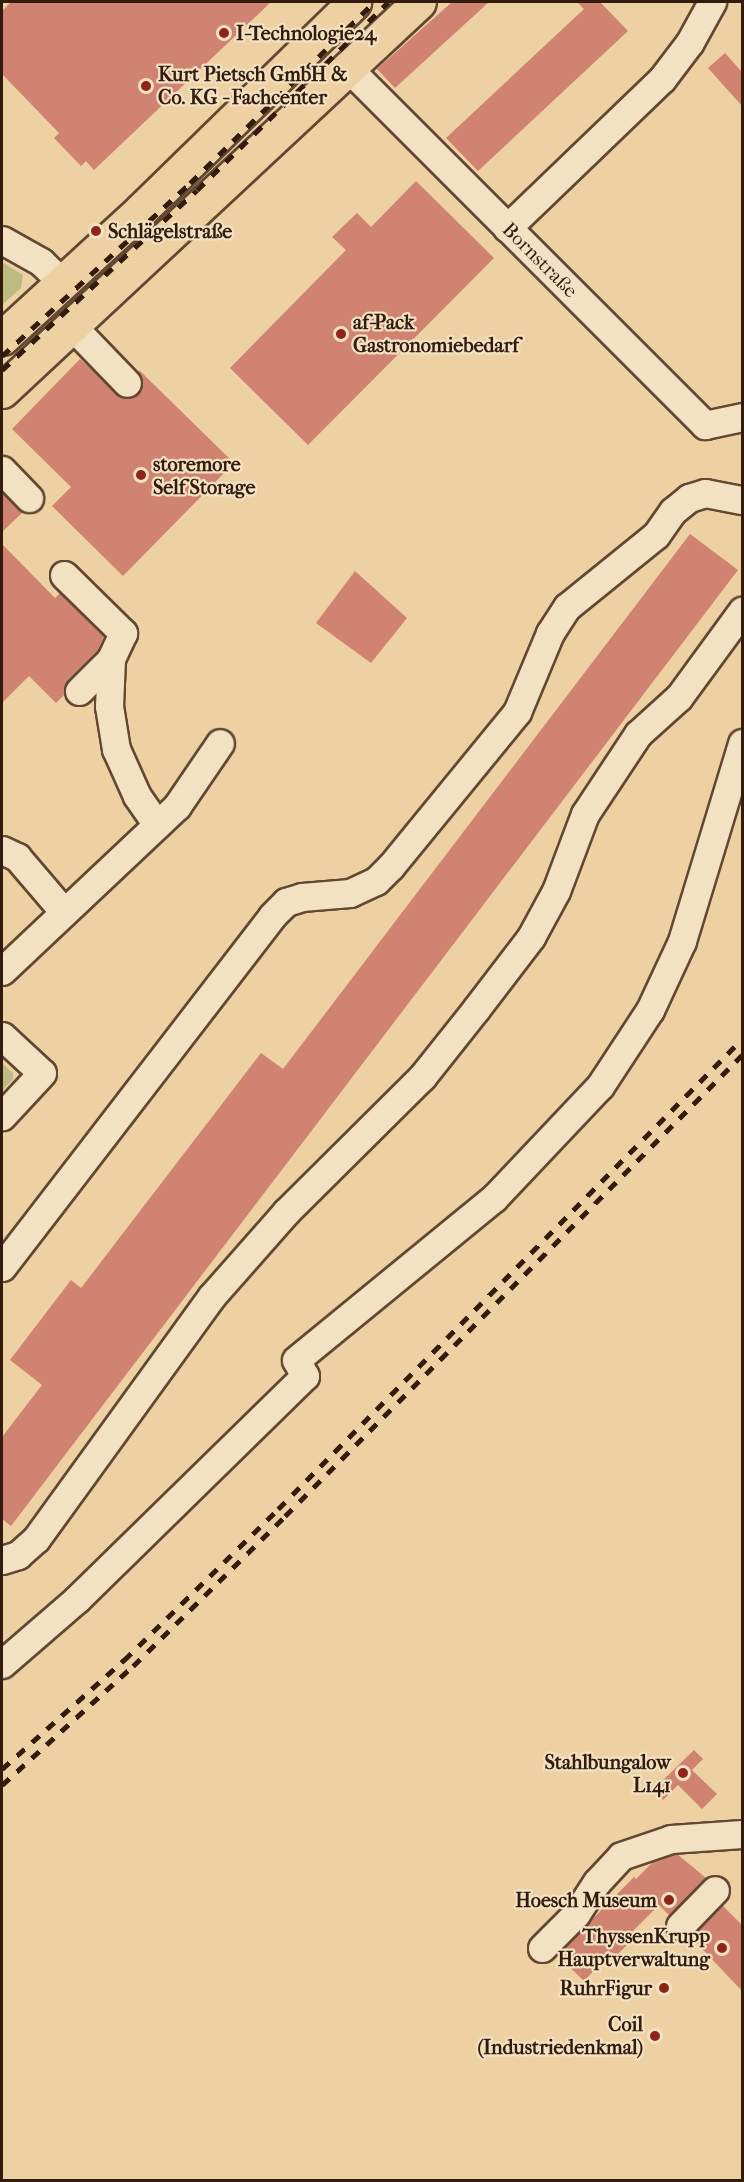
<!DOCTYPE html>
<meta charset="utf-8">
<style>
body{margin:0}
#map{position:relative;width:744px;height:2182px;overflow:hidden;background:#edd1a3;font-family:"IM FELL French Canon",serif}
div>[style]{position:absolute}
.green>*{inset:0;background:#bdba82}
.building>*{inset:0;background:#cf8370}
.roads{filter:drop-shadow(2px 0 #624832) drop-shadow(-2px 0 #624832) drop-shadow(0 2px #624832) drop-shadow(0 -2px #624832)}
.minor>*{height:27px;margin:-13.5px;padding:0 13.5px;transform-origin:13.5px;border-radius:13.5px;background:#f3e1c3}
.major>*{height:33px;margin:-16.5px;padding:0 16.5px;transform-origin:16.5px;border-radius:16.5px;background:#edd1a3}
.rail>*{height:4.5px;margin-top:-2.25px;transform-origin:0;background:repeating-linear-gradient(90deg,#331b0d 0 10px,transparent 0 20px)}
.dots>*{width:16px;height:16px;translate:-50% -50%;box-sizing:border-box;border:3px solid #f3e1c3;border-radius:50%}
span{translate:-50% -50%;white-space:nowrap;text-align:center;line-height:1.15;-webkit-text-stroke:4.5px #f3e1c3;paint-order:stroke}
.poi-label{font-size:20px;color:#331b0d;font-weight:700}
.left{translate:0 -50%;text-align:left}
.right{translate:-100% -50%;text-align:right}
.street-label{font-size:20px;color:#331b0d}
.frame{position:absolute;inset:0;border:3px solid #331b0d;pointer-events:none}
</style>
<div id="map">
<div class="green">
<i style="clip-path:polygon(2px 262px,23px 275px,21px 288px,2px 305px)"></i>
<i style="clip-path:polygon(2px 1063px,13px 1073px,13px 1079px,2px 1091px)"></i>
</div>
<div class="building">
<i style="clip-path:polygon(11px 2px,271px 2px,94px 170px,86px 161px,81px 166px,54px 138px,59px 133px,2px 74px,2px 11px)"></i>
<i style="clip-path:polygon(452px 2px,489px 2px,395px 88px,377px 69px)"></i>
<i style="clip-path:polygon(577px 2px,600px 2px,628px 31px,478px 171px,446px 138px,584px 9px)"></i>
<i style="clip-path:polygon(725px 53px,742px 72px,742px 106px,708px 68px)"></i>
<i style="clip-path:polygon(416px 181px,494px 258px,308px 445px,230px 368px,346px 250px,332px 237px,357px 213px,371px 227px)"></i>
<i style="clip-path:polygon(80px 359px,123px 398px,131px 398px,142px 388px,139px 370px,234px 463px,123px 576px,52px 506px,71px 487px,12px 429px)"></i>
<i style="clip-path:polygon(2px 492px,23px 512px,2px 532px)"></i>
<i style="clip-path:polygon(690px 534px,738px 570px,11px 1526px,2px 1519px,2px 1437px,42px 1385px,10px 1360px,71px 1280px,81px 1288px,261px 1053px,283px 1069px)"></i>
<i style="clip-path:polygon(2px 544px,55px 598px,60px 593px,104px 636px,98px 650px,68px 680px,64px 695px,56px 703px,29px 676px,2px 703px)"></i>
<i style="clip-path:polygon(355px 571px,407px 618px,371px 663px,316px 623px)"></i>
<i style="clip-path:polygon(694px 1750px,703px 1759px,692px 1770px,717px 1794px,702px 1809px,678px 1785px,663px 1800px,653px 1790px)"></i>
<i style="clip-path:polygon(677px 1854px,706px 1878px,669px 1915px,659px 1905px,633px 1931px,637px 1935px,616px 1956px,612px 1952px,584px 1981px,557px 1955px,634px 1877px,636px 1879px,653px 1862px)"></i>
<i style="clip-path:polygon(722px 1905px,742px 1925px,742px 1991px,691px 1937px)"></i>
</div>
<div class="roads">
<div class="minor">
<i style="left:348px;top:68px;width:505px;rotate:45deg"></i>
<i style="left:705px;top:425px;width:38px;rotate:-12deg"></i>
<i style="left:507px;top:228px;width:215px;rotate:-43.9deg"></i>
<i style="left:662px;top:79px;width:46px;rotate:-52.9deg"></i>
<i style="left:690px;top:42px;width:46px;rotate:-61.2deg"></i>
<i style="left:2px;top:240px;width:45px;rotate:29.4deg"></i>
<i style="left:41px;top:262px;width:29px;rotate:44deg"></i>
<i style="left:72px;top:326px;width:79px;rotate:46deg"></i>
<i style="left:2px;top:470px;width:39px;rotate:46deg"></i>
<i style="left:64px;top:575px;width:83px;rotate:44.5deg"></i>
<i style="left:123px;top:633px;width:29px;rotate:115deg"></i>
<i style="left:111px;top:659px;width:47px;rotate:92.4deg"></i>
<i style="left:109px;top:706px;width:44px;rotate:80.8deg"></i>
<i style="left:116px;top:749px;width:51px;rotate:65.9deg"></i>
<i style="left:137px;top:796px;width:35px;rotate:55deg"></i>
<i style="left:79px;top:691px;width:45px;rotate:-45deg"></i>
<i style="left:2px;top:850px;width:17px;rotate:25deg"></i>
<i style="left:17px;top:857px;width:72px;rotate:49.5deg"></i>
<i style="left:2px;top:971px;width:241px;rotate:-43.3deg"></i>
<i style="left:177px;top:806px;width:76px;rotate:-55.7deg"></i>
<i style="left:2px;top:1036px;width:54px;rotate:42.8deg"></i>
<i style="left:42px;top:1073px;width:59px;rotate:132.9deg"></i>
<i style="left:2px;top:1267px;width:443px;rotate:-52.4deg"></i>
<i style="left:272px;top:916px;width:20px;rotate:-45deg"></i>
<i style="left:286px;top:902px;width:17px;rotate:-17deg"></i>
<i style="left:302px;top:897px;width:48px;rotate:-4.8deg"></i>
<i style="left:350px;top:893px;width:29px;rotate:-25deg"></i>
<i style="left:376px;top:881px;width:21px;rotate:-45deg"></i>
<i style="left:391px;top:866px;width:199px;rotate:-50.7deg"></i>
<i style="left:517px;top:712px;width:86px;rotate:-67.3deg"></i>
<i style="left:550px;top:633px;width:31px;rotate:-57deg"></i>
<i style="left:567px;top:607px;width:114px;rotate:-39deg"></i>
<i style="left:656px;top:535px;width:29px;rotate:-55deg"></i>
<i style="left:673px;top:511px;width:21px;rotate:-39deg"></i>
<i style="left:689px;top:498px;width:17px;rotate:-17deg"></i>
<i style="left:705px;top:493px;width:38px;rotate:11deg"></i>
<i style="left:2px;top:1560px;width:17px;rotate:-17deg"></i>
<i style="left:18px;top:1555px;width:24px;rotate:-42deg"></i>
<i style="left:36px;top:1539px;width:300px;rotate:-54.1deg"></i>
<i style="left:212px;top:1296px;width:112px;rotate:-48.6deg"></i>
<i style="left:286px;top:1212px;width:192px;rotate:-44.8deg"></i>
<i style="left:422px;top:1077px;width:87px;rotate:-51.5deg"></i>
<i style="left:476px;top:1009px;width:91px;rotate:-52.6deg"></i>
<i style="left:531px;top:937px;width:52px;rotate:-61.5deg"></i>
<i style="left:556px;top:891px;width:82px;rotate:-69.4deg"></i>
<i style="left:585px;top:814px;width:96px;rotate:-56.5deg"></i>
<i style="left:638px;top:734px;width:55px;rotate:-42.1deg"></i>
<i style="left:679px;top:697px;width:107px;rotate:-53.8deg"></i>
<i style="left:2px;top:1664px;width:99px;rotate:-40.9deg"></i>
<i style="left:77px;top:1599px;width:319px;rotate:-44.4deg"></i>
<i style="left:305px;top:1376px;width:18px;rotate:-119deg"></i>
<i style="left:296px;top:1360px;width:256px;rotate:-39.3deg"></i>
<i style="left:494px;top:1198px;width:154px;rotate:-46.6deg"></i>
<i style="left:600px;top:1086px;width:91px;rotate:-56.7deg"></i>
<i style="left:650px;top:1010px;width:76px;rotate:-65.1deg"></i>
<i style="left:682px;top:941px;width:207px;rotate:-73.1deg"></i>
<i style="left:680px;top:1926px;width:50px;rotate:-45.8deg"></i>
<i style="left:542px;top:1948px;width:48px;rotate:-45deg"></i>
<i style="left:576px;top:1914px;width:38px;rotate:-57deg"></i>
<i style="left:597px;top:1882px;width:35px;rotate:-47deg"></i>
<i style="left:621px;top:1856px;width:53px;rotate:-18.8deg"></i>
<i style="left:671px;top:1839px;width:71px;rotate:-4deg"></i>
</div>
<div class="major">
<i style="left:2px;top:338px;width:189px;rotate:-42.6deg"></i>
<i style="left:141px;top:210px;width:298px;rotate:-44.3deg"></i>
<i style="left:2px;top:391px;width:570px;rotate:-43.01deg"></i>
</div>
</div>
<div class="rail">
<i style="left:2px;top:356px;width:255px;rotate:-42.6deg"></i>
<i style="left:190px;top:183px;width:258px;rotate:-44.5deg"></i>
<i style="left:2px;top:370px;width:265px;rotate:-42.7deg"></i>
<i style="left:197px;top:190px;width:268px;rotate:-44.5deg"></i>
<i style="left:2px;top:1769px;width:164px;rotate:-41.8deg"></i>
<i style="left:124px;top:1660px;width:216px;rotate:-44.4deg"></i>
<i style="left:278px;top:1509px;width:660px;rotate:-45.37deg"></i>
<i style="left:2px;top:1785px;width:177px;rotate:-42.3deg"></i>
<i style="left:133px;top:1666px;width:214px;rotate:-44.6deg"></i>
<i style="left:285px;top:1516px;width:649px;rotate:-45.25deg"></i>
</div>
<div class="dots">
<i style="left:224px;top:33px;background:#8f2418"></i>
<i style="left:146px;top:86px;background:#8f2418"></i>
<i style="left:96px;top:231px;background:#8f2418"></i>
<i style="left:341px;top:334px;background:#8f2418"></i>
<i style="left:141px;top:475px;background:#8f2418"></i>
<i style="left:683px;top:1773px;background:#8f2418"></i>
<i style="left:669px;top:1900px;background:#8f2418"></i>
<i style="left:722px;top:1948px;background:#8f2418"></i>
<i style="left:664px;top:1988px;background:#8f2418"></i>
<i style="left:655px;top:2036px;background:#8f2418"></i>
</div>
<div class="poi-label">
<span class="left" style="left:236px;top:33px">I-Technologie24</span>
<span class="left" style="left:158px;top:86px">Kurt Pietsch GmbH &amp;<br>Co. KG - Fachcenter</span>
<span class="left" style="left:108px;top:231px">Schlägelstraße</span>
<span class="left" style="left:353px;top:334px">af-Pack<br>Gastronomiebedarf</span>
<span class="left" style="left:153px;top:476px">storemore<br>Self Storage</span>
<span class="right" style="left:671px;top:1774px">Stahlbungalow<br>L141</span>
<span class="right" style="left:657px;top:1900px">Hoesch Museum</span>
<span class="right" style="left:710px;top:1948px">ThyssenKrupp<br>Hauptverwaltung</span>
<span class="right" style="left:652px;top:1988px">RuhrFigur</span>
<span class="right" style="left:643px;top:2036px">Coil<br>(Industriedenkmal)</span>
</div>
<div class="street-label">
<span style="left:540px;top:260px;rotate:45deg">Bornstraße</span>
</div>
<div class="frame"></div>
</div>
